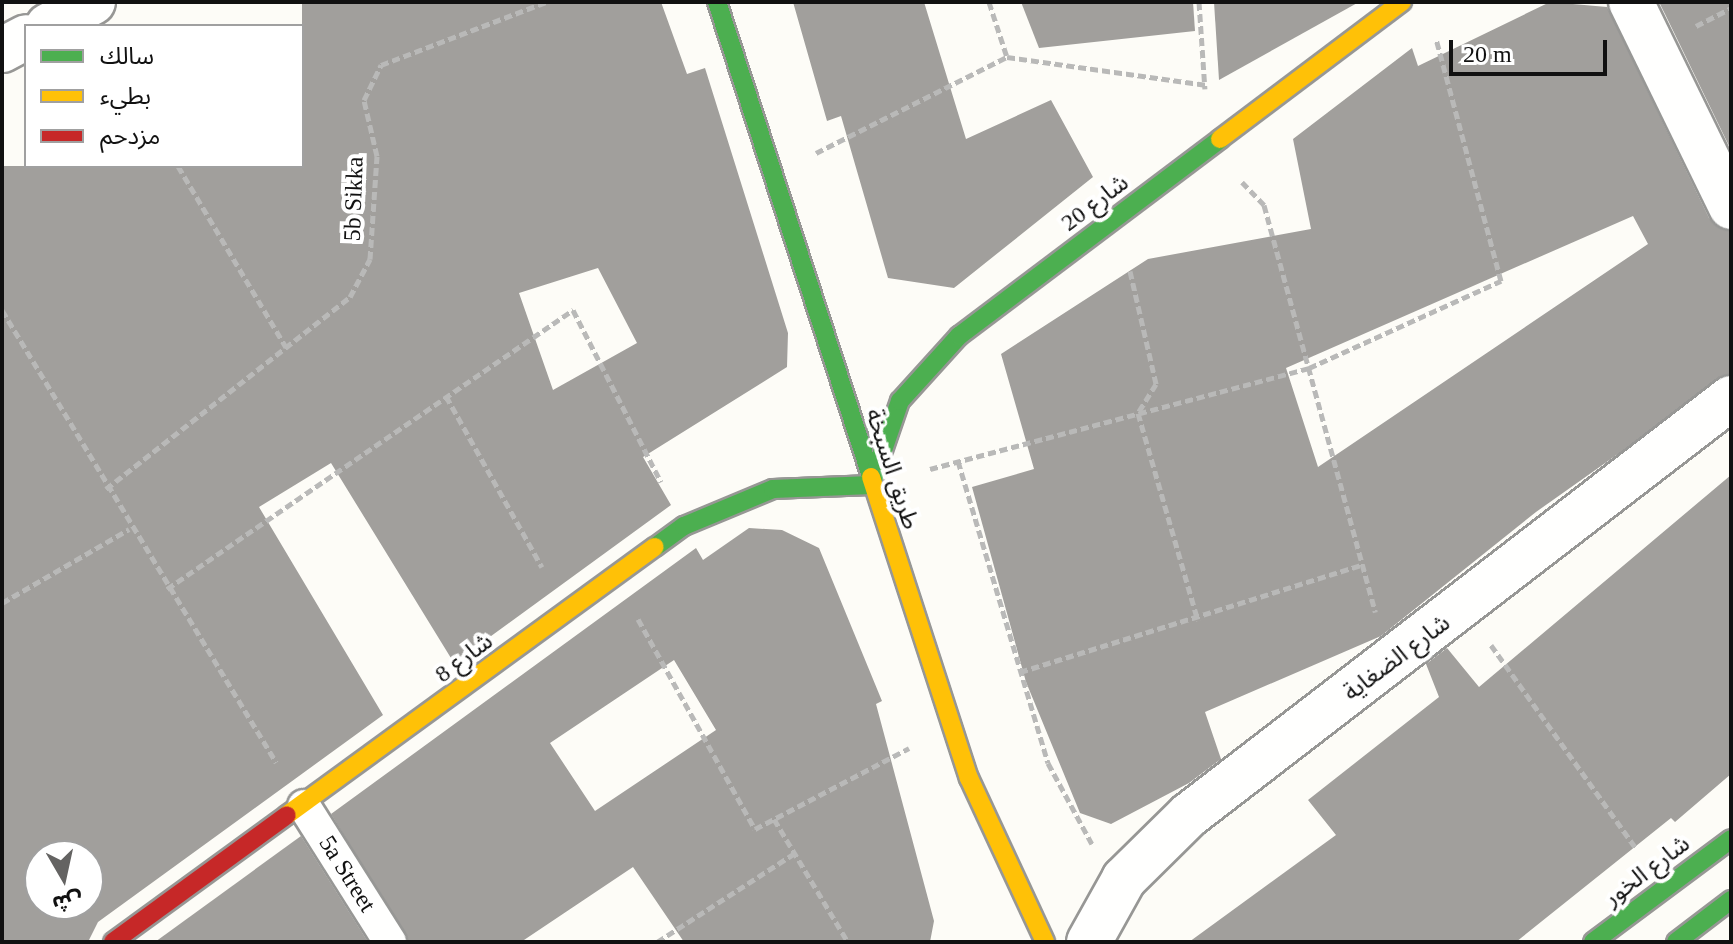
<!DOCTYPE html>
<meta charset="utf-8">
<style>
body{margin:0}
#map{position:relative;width:1733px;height:944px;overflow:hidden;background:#fdfcf7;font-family:"Times New Roman","Noto Sans Arabic",serif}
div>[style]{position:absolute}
.building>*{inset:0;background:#a19f9c}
.path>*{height:5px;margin-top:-2.5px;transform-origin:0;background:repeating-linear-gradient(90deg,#b9b9b8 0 8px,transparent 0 12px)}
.roads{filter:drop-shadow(2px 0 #979795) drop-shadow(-2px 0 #979795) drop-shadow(0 2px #979795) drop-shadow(0 -2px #979795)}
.lane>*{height:32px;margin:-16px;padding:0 16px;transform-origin:16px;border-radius:16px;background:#fffffe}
.street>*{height:44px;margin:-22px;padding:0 22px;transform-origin:22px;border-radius:22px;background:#fffffe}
.fast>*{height:18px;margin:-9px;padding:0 9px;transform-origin:9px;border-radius:9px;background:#4caf50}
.slow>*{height:18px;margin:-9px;padding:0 9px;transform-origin:9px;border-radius:9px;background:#ffc107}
.jam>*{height:18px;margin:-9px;padding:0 9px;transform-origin:9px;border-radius:9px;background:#c62828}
span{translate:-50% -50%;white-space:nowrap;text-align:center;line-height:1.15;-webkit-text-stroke:8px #fff;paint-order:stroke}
.street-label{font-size:24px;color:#111}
.frame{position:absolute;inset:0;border:4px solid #111;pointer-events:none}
.legend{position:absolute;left:24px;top:24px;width:280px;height:144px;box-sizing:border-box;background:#fff;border:2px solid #a0a0a0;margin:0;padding:10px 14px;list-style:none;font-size:24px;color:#111}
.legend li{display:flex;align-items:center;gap:16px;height:40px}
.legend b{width:40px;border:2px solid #a0a0a0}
.north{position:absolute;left:24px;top:840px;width:80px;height:80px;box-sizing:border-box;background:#fff;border:2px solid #a0a0a0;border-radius:50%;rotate:171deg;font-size:22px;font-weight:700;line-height:32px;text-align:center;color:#111}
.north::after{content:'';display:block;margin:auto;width:28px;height:36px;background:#646362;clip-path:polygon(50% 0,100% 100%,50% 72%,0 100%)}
.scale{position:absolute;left:1449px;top:40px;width:158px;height:36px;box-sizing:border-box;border:4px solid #111;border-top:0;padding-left:10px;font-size:24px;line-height:28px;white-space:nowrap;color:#111;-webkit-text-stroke:6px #fff;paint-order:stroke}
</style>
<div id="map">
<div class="building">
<i style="clip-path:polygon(evenodd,302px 2px,661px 2px,687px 74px,705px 68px,788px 333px,787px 367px,643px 457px,671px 505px,454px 663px,331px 463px,259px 507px,383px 715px,98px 922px,88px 942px,2px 942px,2px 166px,302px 166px,302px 2px,598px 268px,637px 343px,553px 390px,519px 293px,598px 268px,302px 2px,40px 856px,88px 856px,88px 904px,40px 904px,40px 856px)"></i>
<i style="clip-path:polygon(793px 2px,924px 2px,966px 139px,1051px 100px,1093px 177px,954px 288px,888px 278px,841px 116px,827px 121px)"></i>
<i style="clip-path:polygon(1021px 2px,1193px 2px,1195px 31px,1039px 48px)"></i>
<i style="clip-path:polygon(1214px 2px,1359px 2px,1219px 80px)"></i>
<i style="clip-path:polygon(evenodd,1550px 2px,1607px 7px,1709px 218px,1731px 232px,1731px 374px,1536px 512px,1381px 636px,1205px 712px,1221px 759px,1189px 783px,1111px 824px,1080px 813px,1026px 682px,972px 487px,1034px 469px,1001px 354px,1148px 259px,1311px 229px,1293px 139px,1412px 48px,1418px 66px,1550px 2px,1633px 216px,1648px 244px,1318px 467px,1286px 368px,1633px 216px)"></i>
<i style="clip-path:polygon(1659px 2px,1731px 2px,1731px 150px,1665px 14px)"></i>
<i style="clip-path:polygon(1731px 475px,1731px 774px,1675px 822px,1671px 818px,1516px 942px,1189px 942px,1336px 835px,1308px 800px,1439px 697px,1426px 664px,1447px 648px,1479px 687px)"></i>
<i style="clip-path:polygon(evenodd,749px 528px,782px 530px,819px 548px,882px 701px,876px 704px,934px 921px,930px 942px,684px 942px,633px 867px,521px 942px,409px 942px,331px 814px,696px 548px,703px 560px,749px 528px,674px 660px,716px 730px,595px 811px,550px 743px,674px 660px)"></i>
<i style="clip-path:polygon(301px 836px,368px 942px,155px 942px)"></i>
</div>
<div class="path">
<i style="left:989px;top:2px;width:58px;rotate:71.9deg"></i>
<i style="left:1199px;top:2px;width:87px;rotate:86.1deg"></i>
<i style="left:1696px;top:26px;width:39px;rotate:-27deg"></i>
<i style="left:816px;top:153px;width:214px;rotate:-26.7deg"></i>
<i style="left:1007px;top:57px;width:200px;rotate:8deg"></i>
<i style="left:178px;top:166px;width:211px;rotate:59.2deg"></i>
<i style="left:1242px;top:182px;width:32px;rotate:46deg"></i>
<i style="left:1264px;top:205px;width:422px;rotate:74.7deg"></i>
<i style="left:1130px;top:271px;width:116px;rotate:77deg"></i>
<i style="left:1156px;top:384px;width:34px;rotate:122deg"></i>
<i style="left:1138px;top:413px;width:216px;rotate:73.9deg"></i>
<i style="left:2px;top:310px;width:529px;rotate:58.78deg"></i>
<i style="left:446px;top:396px;width:196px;rotate:60.7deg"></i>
<i style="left:958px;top:461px;width:315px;rotate:73.4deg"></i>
<i style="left:1048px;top:763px;width:92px;rotate:61.5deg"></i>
<i style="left:930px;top:469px;width:392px;rotate:-14.9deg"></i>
<i style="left:1309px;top:368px;width:211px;rotate:-24.4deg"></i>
<i style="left:1501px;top:281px;width:251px;rotate:-105deg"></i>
<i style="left:106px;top:489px;width:310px;rotate:-38.2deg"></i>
<i style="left:350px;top:297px;width:43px;rotate:-62.2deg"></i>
<i style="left:370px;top:259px;width:103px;rotate:-86.1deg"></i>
<i style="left:377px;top:156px;width:57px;rotate:-103.1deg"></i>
<i style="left:364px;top:100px;width:39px;rotate:-64deg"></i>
<i style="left:381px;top:65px;width:177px;rotate:-20.9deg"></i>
<i style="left:167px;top:589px;width:493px;rotate:-34.5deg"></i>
<i style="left:573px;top:310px;width:193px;rotate:62.9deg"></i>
<i style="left:2px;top:603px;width:147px;rotate:-30.2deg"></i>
<i style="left:638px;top:619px;width:240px;rotate:60.9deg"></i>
<i style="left:755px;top:829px;width:174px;rotate:-27.7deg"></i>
<i style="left:1491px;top:645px;width:249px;rotate:54.5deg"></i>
<i style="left:1020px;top:672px;width:358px;rotate:-17.4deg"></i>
<i style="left:774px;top:819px;width:144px;rotate:59deg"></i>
<i style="left:657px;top:942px;width:164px;rotate:-32.8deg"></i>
</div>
<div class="roads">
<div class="lane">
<i style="left:304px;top:806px;width:161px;rotate:57.7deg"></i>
</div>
<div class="street">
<i style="left:1631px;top:2px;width:228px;rotate:64deg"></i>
<i style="left:48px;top:26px;width:51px;rotate:-28.1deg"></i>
<i style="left:2px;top:50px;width:27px;rotate:-28deg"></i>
<i style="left:1089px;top:942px;width:72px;rotate:-60.9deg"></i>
<i style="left:1124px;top:879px;width:91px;rotate:-44.6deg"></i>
<i style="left:1189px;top:815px;width:684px;rotate:-37.57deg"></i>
</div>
<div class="fast">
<i style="left:717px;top:2px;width:499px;rotate:72deg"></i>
<i style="left:655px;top:547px;width:36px;rotate:-36deg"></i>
<i style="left:684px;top:526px;width:96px;rotate:-22.6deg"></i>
<i style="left:773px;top:489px;width:98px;rotate:-2.3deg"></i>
<i style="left:871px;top:485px;width:89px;rotate:-71deg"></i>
<i style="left:900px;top:401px;width:88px;rotate:-47.8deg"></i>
<i style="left:959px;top:336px;width:327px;rotate:-37deg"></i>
<i style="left:1593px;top:942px;width:172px;rotate:-36.7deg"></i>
<i style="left:1676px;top:942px;width:69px;rotate:-37.4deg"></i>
</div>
<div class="slow">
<i style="left:1220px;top:139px;width:228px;rotate:-37deg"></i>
<i style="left:871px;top:477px;width:317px;rotate:72deg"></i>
<i style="left:969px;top:778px;width:181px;rotate:65.1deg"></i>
<i style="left:287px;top:815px;width:455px;rotate:-36.1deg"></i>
</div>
<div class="jam">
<i style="left:113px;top:942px;width:215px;rotate:-36.1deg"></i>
</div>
</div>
<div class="street-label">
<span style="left:354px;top:199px;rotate:-88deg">5b Sikka</span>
<span style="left:1095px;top:203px;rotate:-37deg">شارع 20</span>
<span style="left:892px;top:469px;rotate:72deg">طريق السبخة</span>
<span style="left:464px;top:658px;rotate:-37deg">شارع 8</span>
<span style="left:1397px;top:658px;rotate:-37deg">شارع الضغاية</span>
<span style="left:1647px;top:871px;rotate:-37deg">شارع الخور</span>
<span style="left:347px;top:874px;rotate:58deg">5a Street</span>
</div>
<div class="frame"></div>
<ul class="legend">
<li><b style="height:10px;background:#4caf50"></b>سالك</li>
<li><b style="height:10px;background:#ffc107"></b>بطيء</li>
<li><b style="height:10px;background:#c62828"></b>مزدحم</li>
</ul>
<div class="north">ش</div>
<div class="scale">20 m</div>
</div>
